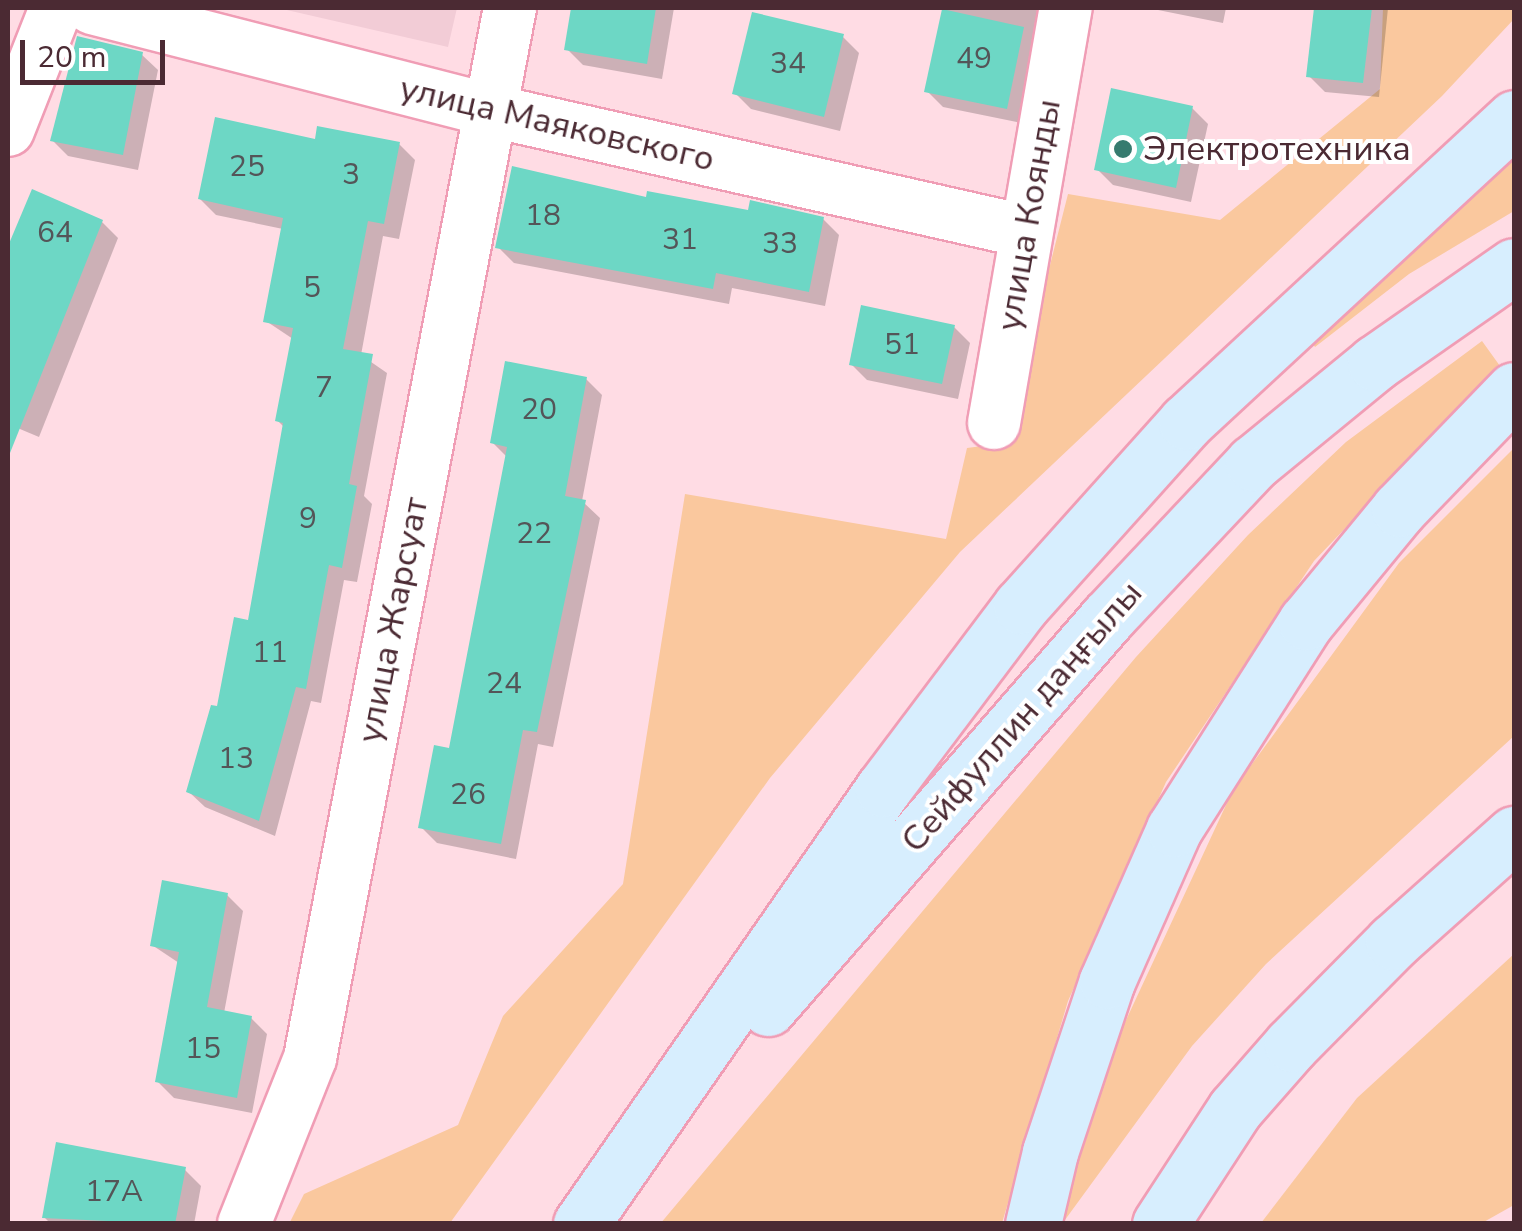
<!DOCTYPE html>
<meta charset="utf-8">
<style>
body{margin:0}
#map{position:relative;width:1522px;height:1231px;overflow:hidden;background:#ffdce4;font-family:"Nunito Sans",sans-serif}
div>[style]{position:absolute}
.built>*{inset:0;background:#f2ccd6}
.green>*{inset:0;background:#fac89e}
.shadow>*{inset:0;background:#0003}
.building>*{inset:0;background:#6dd7c5}
.roads{filter:drop-shadow(2px 0 #f09db5) drop-shadow(-2px 0 #f09db5) drop-shadow(0 2px #f09db5) drop-shadow(0 -2px #f09db5)}
.minor>*{height:52px;margin:-26px;padding:0 26px;transform-origin:26px;border-radius:26px;background:#fff}
.secondary>*{height:55px;margin:-27.5px;padding:0 27.5px;transform-origin:27.5px;border-radius:27.5px;background:#d7eefe}
.dots>*{width:28px;height:28px;translate:-50% -50%;box-sizing:border-box;border:5px solid #fff;border-radius:50%}
span{translate:-50% -50%;white-space:nowrap;text-align:center;line-height:1.15;-webkit-text-stroke:8px #fff;paint-order:stroke}
.number-label{font-size:30px;color:#545558}
.number-label span{-webkit-text-stroke-width:0}
.street-label{font-size:35px;color:#4b2a33}
.poi-label{font-size:35px;color:#4b2a33}
.left{translate:0 -50%;text-align:left}
.frame{position:absolute;inset:0;border:10px solid #4b2a33;pointer-events:none}
.scale{position:absolute;left:20px;top:40px;width:145px;height:45px;box-sizing:border-box;border:5px solid #4b2a33;border-top:0;padding-left:12px;font-size:30px;line-height:35px;white-space:nowrap;color:#4b2a33;-webkit-text-stroke:8px #fff;paint-order:stroke}
</style>
<div id="map">
<div class="built">
<i style="clip-path:polygon(278px 8px,457px 8px,448px 47px)"></i>
</div>
<div class="green">
<i style="clip-path:polygon(1383px 8px,1514px 8px,1514px 19px,1442px 96px,960px 552px,770px 778px,450px 1223px,289px 1224px,304px 1194px,458px 1125px,503px 1016px,623px 884px,685px 494px,946px 539px,967px 448px,1005px 443px,1068px 194px,1220px 220px,1380px 89px)"></i>
<i style="clip-path:polygon(1514px 134px,1514px 211px,1409px 274px,1315px 347px,1304px 330px)"></i>
<i style="clip-path:polygon(1482px 341px,1500px 366px,1314px 561px,1166px 782px,1068px 1001px,1002px 1223px,660px 1224px,1136px 657px,1248px 535px,1346px 442px)"></i>
<i style="clip-path:polygon(1514px 448px,1514px 736px,1266px 964px,1192px 1046px,1062px 1224px,1076px 1158px,1114px 1046px,1233px 790px,1399px 563px)"></i>
<i style="clip-path:polygon(1514px 954px,1514px 1205px,1482px 1223px,1261px 1223px,1357px 1098px)"></i>
</div>
<div class="shadow">
<i style="clip-path:polygon(574px 8px,674px 8px,662px 79px,583px 65px,567px 49px)"></i>
<i style="clip-path:polygon(944px 8px,1045px 8px,1022px 123px,943px 107px,927px 91px)"></i>
<i style="clip-path:polygon(1148px 8px,1226px 8px,1223px 23px)"></i>
<i style="clip-path:polygon(1316px 8px,1388px 8px,1379px 97px,1325px 92px,1309px 76px)"></i>
<i style="clip-path:polygon(843px 37px,859px 53px,840px 131px,751px 109px,735px 93px)"></i>
<i style="clip-path:polygon(141px 54px,158px 70px,138px 170px,68px 156px,52px 140px)"></i>
<i style="clip-path:polygon(1192px 108px,1208px 124px,1191px 202px,1113px 185px,1097px 169px)"></i>
<i style="clip-path:polygon(317px 142px,399px 144px,415px 160px,399px 239px,383px 236px,361px 355px,387px 373px,364px 496px,372px 504px,357px 582px,344px 580px,321px 703px,311px 701px,275px 836px,205px 807px,188px 791px,250px 623px,285px 428px,278px 421px,293px 339px,266px 321px,283px 229px,216px 215px,200px 199px)"></i>
<i style="clip-path:polygon(33px 193px,102px 222px,118px 238px,39px 437px,8px 424px,8px 252px)"></i>
<i style="clip-path:polygon(647px 200px,823px 219px,839px 235px,825px 306px,732px 288px,729px 304px,514px 263px,498px 247px)"></i>
<i style="clip-path:polygon(954px 327px,970px 343px,958px 399px,867px 380px,851px 364px)"></i>
<i style="clip-path:polygon(586px 379px,602px 395px,582px 501px,600px 518px,553px 747px,538px 744px,516px 859px,437px 843px,421px 827px,451px 751px,507px 457px,493px 443px)"></i>
<i style="clip-path:polygon(227px 895px,243px 911px,224px 1013px,251px 1018px,267px 1034px,252px 1113px,174px 1098px,158px 1082px,179px 963px,152px 945px)"></i>
<i style="clip-path:polygon(185px 1170px,201px 1186px,194px 1224px,51px 1224px,44px 1217px)"></i>
</div>
<div class="building">
<i style="clip-path:polygon(571px 8px,656px 8px,647px 64px,564px 50px)"></i>
<i style="clip-path:polygon(1314px 8px,1372px 8px,1363px 83px,1306px 77px)"></i>
<i style="clip-path:polygon(942px 9px,1024px 27px,1007px 109px,924px 92px)"></i>
<i style="clip-path:polygon(752px 12px,844px 34px,824px 117px,732px 94px)"></i>
<i style="clip-path:polygon(77px 36px,143px 52px,123px 155px,50px 141px)"></i>
<i style="clip-path:polygon(1111px 88px,1193px 106px,1176px 188px,1094px 170px)"></i>
<i style="clip-path:polygon(215px 117px,315px 139px,317px 126px,400px 142px,384px 224px,368px 221px,343px 349px,373px 354px,349px 484px,357px 486px,342px 568px,329px 565px,306px 689px,296px 687px,259px 821px,186px 792px,211px 705px,217px 706px,234px 617px,248px 620px,283px 423px,275px 421px,293px 328px,263px 322px,283px 218px,198px 199px)"></i>
<i style="clip-path:polygon(512px 166px,646px 197px,647px 191px,748px 210px,750px 200px,824px 217px,809px 292px,716px 273px,713px 289px,495px 248px)"></i>
<i style="clip-path:polygon(32px 189px,103px 220px,8px 458px,8px 246px)"></i>
<i style="clip-path:polygon(861px 305px,955px 325px,942px 384px,849px 365px)"></i>
<i style="clip-path:polygon(505px 361px,587px 377px,565px 496px,586px 500px,537px 732px,523px 730px,501px 844px,418px 828px,434px 745px,449px 748px,507px 447px,490px 443px)"></i>
<i style="clip-path:polygon(162px 880px,228px 893px,207px 1007px,252px 1016px,237px 1098px,155px 1082px,179px 952px,150px 946px)"></i>
<i style="clip-path:polygon(56px 1142px,186px 1167px,175px 1224px,42px 1218px)"></i>
</div>
<div class="roads">
<div class="minor">
<i style="left:92px;top:8px;width:409px;rotate:14.4deg"></i>
<i style="left:488px;top:110px;width:549px;rotate:12.72deg"></i>
<i style="left:8px;top:130px;width:131px;rotate:-68.5deg"></i>
<i style="left:994px;top:423px;width:421px;rotate:-80.2deg"></i>
<i style="left:244px;top:1224px;width:179px;rotate:-68.3deg"></i>
<i style="left:310px;top:1058px;width:1069px;rotate:-79.22deg"></i>
</div>
<div class="secondary">
<i style="left:768px;top:1008px;width:518px;rotate:-48.99deg"></i>
<i style="left:1108px;top:617px;width:212px;rotate:-46.7deg"></i>
<i style="left:1253px;top:463px;width:158px;rotate:-39.3deg"></i>
<i style="left:1375px;top:363px;width:169px;rotate:-34.9deg"></i>
<i style="left:581px;top:1224px;width:530px;rotate:-55.23deg"></i>
<i style="left:883px;top:789px;width:229px;rotate:-53deg"></i>
<i style="left:1021px;top:606px;width:247px;rotate:-48.1deg"></i>
<i style="left:1186px;top:422px;width:447px;rotate:-42.8deg"></i>
<i style="left:1033px;top:1224px;width:74px;rotate:-76.7deg"></i>
<i style="left:1050px;top:1152px;width:180px;rotate:-71.6deg"></i>
<i style="left:1107px;top:981px;width:166px;rotate:-66.2deg"></i>
<i style="left:1174px;top:829px;width:246px;rotate:-57.5deg"></i>
<i style="left:1306px;top:622px;width:146px;rotate:-50.5deg"></i>
<i style="left:1399px;top:509px;width:165px;rotate:-46deg"></i>
<i style="left:1160px;top:1224px;width:137px;rotate:-56.9deg"></i>
<i style="left:1235px;top:1109px;width:86px;rotate:-48.8deg"></i>
<i style="left:1292px;top:1044px;width:144px;rotate:-45.3deg"></i>
<i style="left:1393px;top:942px;width:162px;rotate:-41.8deg"></i>
</div>
</div>
<div class="dots">
<i style="left:1123px;top:149px;background:#367b6f"></i>
</div>
<div class="number-label">
<span style="left:974px;top:59px">49</span>
<span style="left:788px;top:64px">34</span>
<span style="left:247px;top:167px">25</span>
<span style="left:351px;top:175px">3</span>
<span style="left:543px;top:216px">18</span>
<span style="left:55px;top:233px">64</span>
<span style="left:680px;top:240px">31</span>
<span style="left:780px;top:244px">33</span>
<span style="left:312px;top:288px">5</span>
<span style="left:902px;top:345px">51</span>
<span style="left:324px;top:388px">7</span>
<span style="left:539px;top:410px">20</span>
<span style="left:308px;top:519px">9</span>
<span style="left:534px;top:534px">22</span>
<span style="left:270px;top:653px">11</span>
<span style="left:504px;top:684px">24</span>
<span style="left:236px;top:759px">13</span>
<span style="left:468px;top:795px">26</span>
<span style="left:203px;top:1049px">15</span>
<span style="left:114px;top:1192px">17А</span>
</div>
<div class="street-label">
<span style="left:557px;top:124px;rotate:13deg">улица Маяковского</span>
<span style="left:1029px;top:215px;rotate:-80deg">улица Коянды</span>
<span style="left:393px;top:620px;rotate:-79deg">улица Жарсуат</span>
<span style="left:1022px;top:717px;rotate:-49deg">Сейфуллин даңғылы</span>
</div>
<div class="poi-label">
<span class="left" style="left:1143px;top:149px">Электротехника</span>
</div>
<div class="frame"></div>
<div class="scale">20 m</div>
</div>
